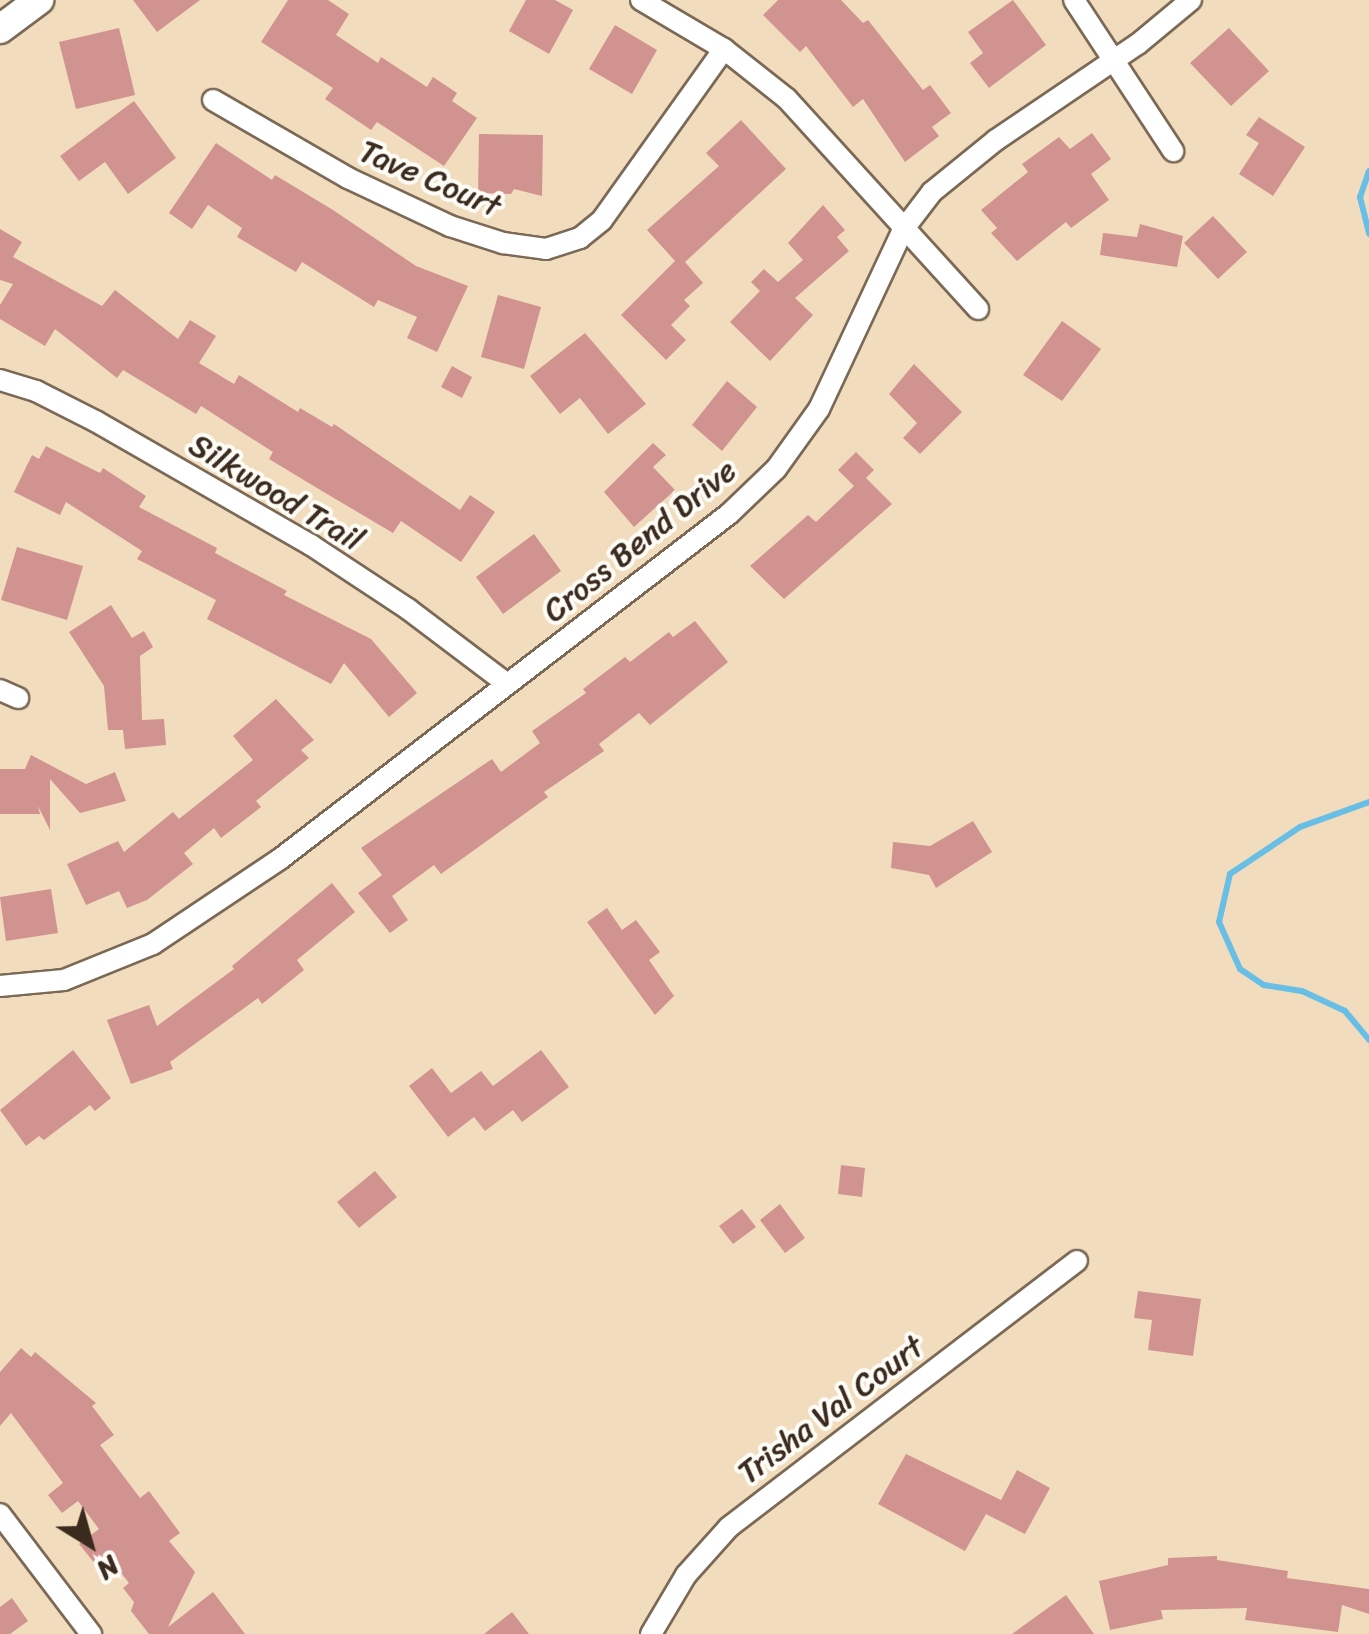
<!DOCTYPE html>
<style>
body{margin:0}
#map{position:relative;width:1369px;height:1634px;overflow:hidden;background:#f1ddbd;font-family:Sriracha,sans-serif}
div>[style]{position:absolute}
.stream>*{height:6px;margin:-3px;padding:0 3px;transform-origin:3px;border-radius:3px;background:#69bee5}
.building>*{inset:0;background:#d1938f}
.roads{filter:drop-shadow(2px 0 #7b6956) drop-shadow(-2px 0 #7b6956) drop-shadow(0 2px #7b6956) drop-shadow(0 -2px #7b6956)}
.minor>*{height:20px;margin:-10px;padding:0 10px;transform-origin:10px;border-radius:10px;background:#fff}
.secondary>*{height:28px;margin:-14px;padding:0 14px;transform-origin:14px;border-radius:14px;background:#fff}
span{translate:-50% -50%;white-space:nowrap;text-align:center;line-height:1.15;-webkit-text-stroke:8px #fdfcf7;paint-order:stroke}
.street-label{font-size:32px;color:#3b2a1e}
.north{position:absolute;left:40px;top:1494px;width:100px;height:100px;-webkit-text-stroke:8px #fdfcf7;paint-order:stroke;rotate:143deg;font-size:28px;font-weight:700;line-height:40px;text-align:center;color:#3b2a1e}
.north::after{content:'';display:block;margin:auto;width:35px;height:45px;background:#3b2a1e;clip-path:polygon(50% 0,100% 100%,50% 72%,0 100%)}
</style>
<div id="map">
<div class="stream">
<i style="left:1369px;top:171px;width:28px;rotate:109deg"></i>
<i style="left:1360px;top:197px;width:38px;rotate:76deg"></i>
<i style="left:1369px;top:802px;width:73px;rotate:160.1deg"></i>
<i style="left:1300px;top:827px;width:84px;rotate:146.1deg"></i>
<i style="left:1230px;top:874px;width:49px;rotate:102.9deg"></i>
<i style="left:1219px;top:922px;width:51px;rotate:65.9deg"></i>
<i style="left:1240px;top:969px;width:29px;rotate:34deg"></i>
<i style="left:1264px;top:985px;width:38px;rotate:9deg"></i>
<i style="left:1302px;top:991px;width:47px;rotate:24.9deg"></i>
<i style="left:1345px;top:1011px;width:38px;rotate:50deg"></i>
</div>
<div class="building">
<i style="clip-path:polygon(133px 0,200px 0,157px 32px)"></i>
<i style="clip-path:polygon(288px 0,328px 0,349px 14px,336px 35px,378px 63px,381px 57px,427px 87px,433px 77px,457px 93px,452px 101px,477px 118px,444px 166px,377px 122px,371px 130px,325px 99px,333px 88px,261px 42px)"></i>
<i style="clip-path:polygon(526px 0,555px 0,573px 10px,549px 54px,509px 31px)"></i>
<i style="clip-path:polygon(778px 0,841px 0,863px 23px,868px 20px,923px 90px,930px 85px,951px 113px,932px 127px,939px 136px,905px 162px,863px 99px,853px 107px,806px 46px,800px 52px,763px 15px)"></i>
<i style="clip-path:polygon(1013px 0,1046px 45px,989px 88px,970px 63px,983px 53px,968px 32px)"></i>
<i style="clip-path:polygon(615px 25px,657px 50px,632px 94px,589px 69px)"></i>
<i style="clip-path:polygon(119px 28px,135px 95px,76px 109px,59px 42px)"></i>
<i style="clip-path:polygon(1229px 28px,1269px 71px,1231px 106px,1190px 63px)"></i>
<i style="clip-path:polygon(134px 101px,176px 158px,128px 194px,105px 162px,79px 181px,60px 156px)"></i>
<i style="clip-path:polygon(1259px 117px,1305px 147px,1273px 196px,1239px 174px,1259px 143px,1246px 135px)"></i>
<i style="clip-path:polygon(741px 120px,786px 169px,685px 262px,703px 283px,684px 300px,690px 306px,671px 325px,686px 340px,666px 360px,621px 315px,675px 261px,647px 230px,719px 166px,706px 153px)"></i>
<i style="clip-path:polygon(1092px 133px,1111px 159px,1091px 174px,1109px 200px,1071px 228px,1066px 222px,1017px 261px,991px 233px,997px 228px,981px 210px,1028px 172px,1022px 164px,1059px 137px,1070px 149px)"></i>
<i style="clip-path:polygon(479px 134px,543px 135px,542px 196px,514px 189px,511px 194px,478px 193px)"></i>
<i style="clip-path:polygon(216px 143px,272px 180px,275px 175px,333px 210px,416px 266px,468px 286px,437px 352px,407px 338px,417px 317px,378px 300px,374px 307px,302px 262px,296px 272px,237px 237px,242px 228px,208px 205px,192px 229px,169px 213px)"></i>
<i style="clip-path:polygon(823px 205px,845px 230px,837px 237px,849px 251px,795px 298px,813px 315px,770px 361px,730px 322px,760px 291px,751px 282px,764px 269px,778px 282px,803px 260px,788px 243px)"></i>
<i style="clip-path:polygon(1213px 216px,1247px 252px,1218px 279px,1184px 243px)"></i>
<i style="clip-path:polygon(1140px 224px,1183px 236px,1177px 267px,1100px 255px,1103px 233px,1137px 237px)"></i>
<i style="clip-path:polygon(0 229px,22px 242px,13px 257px,102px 306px,115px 290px,178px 339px,190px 320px,216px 336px,199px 363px,234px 384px,239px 375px,298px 412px,300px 408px,332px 427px,334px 424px,460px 510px,470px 495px,495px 512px,461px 562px,401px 521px,393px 533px,322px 491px,269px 459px,273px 452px,201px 406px,196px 414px,123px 370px,117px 378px,55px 329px,45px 346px,0 319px,0 305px,13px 284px,0 280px)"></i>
<i style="clip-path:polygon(498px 295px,541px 307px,524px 369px,481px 357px)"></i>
<i style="clip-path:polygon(1062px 321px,1101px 349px,1062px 401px,1023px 375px)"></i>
<i style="clip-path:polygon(585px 333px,646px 404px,608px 434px,580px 398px,560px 414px,530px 376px)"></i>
<i style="clip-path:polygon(914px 364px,962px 412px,920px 454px,903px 438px,917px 423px,889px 394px)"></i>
<i style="clip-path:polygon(452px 366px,472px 377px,462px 398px,441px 387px)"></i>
<i style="clip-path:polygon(727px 381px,757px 407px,722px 451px,692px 425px)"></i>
<i style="clip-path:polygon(653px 443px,666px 455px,653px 467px,675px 490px,634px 527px,604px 492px)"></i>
<i style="clip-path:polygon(46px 446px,100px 473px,103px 468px,146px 496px,139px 507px,217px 548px,215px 553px,287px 591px,284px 595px,371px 639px,417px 693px,389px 717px,344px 663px,331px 684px,207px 619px,216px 600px,137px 559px,142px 551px,66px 502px,60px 515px,14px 492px,32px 455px,39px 459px)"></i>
<i style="clip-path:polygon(856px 452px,874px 470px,866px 478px,892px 504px,784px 599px,750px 566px,808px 515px,816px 522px,854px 486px,838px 470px)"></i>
<i style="clip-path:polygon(534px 534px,561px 571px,503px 614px,476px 577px)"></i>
<i style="clip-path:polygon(17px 547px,83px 566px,67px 620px,1px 600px)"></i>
<i style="clip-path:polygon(111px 605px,132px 638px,144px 631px,153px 647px,140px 656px,142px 720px,164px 719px,166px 745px,125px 749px,123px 730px,108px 730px,104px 686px,69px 632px)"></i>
<i style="clip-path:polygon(695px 621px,728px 662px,650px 725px,639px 713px,599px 744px,604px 751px,544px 792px,548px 797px,441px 874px,434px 865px,392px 896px,408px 920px,390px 933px,358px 893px,382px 875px,361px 848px,492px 759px,501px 772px,540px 743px,532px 731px,586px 693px,583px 689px,625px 657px,630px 662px,669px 632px,673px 637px)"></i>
<i style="clip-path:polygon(276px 699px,314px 740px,301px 750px,309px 758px,256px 801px,261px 807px,221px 838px,214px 828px,184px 853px,193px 864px,147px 900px,127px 908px,119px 891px,86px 905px,67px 864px,118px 841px,124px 852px,173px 812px,179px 819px,253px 760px,233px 736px)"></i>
<i style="clip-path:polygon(31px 755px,86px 784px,115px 772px,126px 801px,80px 813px,50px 779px,50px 830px,38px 806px,40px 814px,0 814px,0 769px,25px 769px)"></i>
<i style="clip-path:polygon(973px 821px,992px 852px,936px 888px,929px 875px,891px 868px,893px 842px,930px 846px)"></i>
<i style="clip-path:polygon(332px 883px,355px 912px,297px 960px,304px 970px,262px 1004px,258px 998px,170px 1062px,173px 1069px,131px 1084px,107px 1020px,149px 1005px,157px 1026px,234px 969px,232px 966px)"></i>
<i style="clip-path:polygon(51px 889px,58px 933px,6px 941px,0 897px)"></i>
<i style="clip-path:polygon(607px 908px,622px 930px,636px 920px,660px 952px,649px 960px,674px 996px,655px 1015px,587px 922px)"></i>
<i style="clip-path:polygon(73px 1050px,111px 1098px,95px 1111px,90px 1105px,44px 1140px,39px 1136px,26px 1146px,0 1110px)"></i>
<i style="clip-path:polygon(541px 1050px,569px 1087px,522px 1122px,513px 1110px,485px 1131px,474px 1117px,448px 1137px,409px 1086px,432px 1068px,451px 1093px,481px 1071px,493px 1086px)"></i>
<i style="clip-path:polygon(841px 1165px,865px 1168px,862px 1197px,838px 1194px)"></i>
<i style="clip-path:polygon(375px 1171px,397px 1197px,359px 1228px,337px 1202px)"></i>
<i style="clip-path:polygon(780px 1204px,805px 1238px,785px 1253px,760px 1220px)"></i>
<i style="clip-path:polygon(742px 1209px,756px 1227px,733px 1244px,719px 1226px)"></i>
<i style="clip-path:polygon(1138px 1291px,1201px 1299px,1193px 1356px,1148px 1350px,1152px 1320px,1134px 1318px)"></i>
<i style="clip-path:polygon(21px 1348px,31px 1357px,35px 1352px,96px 1403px,92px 1406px,114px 1435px,100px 1445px,140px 1498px,149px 1491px,180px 1533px,169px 1541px,195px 1572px,168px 1627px,213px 1592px,245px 1634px,149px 1634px,131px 1611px,134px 1602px,123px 1588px,129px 1583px,108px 1556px,96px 1565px,79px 1544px,99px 1529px,78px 1501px,62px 1513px,48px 1495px,63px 1483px,11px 1413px,0 1426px,0 1372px)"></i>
<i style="clip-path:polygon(906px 1454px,1001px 1500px,1017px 1470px,1050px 1488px,1025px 1534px,986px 1514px,965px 1551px,878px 1504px)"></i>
<i style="clip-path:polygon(1217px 1556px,1217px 1560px,1288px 1571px,1287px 1578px,1369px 1589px,1369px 1614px,1342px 1605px,1338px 1632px,1245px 1620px,1247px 1608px,1161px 1610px,1163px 1619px,1110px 1630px,1099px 1581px,1168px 1565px,1168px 1558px)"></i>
<i style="clip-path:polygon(1066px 1595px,1094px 1634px,1012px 1634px)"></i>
<i style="clip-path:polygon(12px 1598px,28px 1621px,10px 1634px,0 1634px,0 1607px)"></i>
<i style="clip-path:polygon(512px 1612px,529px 1634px,484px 1634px)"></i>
</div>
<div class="roads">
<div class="minor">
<i style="left:641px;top:0;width:96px;rotate:30.6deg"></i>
<i style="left:724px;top:49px;width:80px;rotate:38.4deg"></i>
<i style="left:787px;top:99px;width:284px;rotate:47.7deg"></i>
<i style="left:1074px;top:0;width:181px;rotate:56.7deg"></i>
<i style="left:213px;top:100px;width:156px;rotate:30deg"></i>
<i style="left:348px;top:178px;width:113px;rotate:25.2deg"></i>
<i style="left:450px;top:226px;width:56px;rotate:17.8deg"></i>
<i style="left:503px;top:243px;width:43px;rotate:7.9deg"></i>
<i style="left:546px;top:249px;width:36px;rotate:-18deg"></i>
<i style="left:580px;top:238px;width:28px;rotate:-39deg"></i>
<i style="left:602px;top:220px;width:210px;rotate:-54.5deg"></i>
<i style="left:0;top:380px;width:38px;rotate:17deg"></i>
<i style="left:36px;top:391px;width:68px;rotate:26.9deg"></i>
<i style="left:97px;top:422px;width:247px;rotate:29.9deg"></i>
<i style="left:311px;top:545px;width:116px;rotate:33.4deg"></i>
<i style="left:408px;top:609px;width:124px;rotate:37.1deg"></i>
<i style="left:0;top:690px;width:20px;rotate:24deg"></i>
<i style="left:0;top:986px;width:64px;rotate:-5.4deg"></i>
<i style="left:64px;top:980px;width:96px;rotate:-22deg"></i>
<i style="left:153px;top:944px;width:153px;rotate:-33.8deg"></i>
<i style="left:280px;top:859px;width:566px;rotate:-37.54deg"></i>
<i style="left:729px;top:514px;width:65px;rotate:-43.8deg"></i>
<i style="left:776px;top:469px;width:74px;rotate:-54.4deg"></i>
<i style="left:819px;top:409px;width:198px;rotate:-64.9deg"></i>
<i style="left:903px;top:230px;width:48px;rotate:-52.7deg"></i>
<i style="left:932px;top:192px;width:82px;rotate:-39.1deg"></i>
<i style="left:996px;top:140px;width:171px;rotate:-34.1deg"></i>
<i style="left:1138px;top:44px;width:69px;rotate:-39.7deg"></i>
<i style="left:0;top:1514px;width:151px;rotate:52.8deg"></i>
<i style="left:651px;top:1634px;width:69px;rotate:-59.3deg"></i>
<i style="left:686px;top:1575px;width:64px;rotate:-48.1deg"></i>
<i style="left:729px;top:1527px;width:438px;rotate:-37.4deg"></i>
</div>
<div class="secondary">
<i style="left:0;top:29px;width:49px;rotate:-36.6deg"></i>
</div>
</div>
<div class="street-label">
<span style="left:430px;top:179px;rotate:23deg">Tave Court</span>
<span style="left:276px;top:493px;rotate:31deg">Silkwood Trail</span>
<span style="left:640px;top:541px;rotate:-39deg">Cross Bend Drive</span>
<span style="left:831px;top:1410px;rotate:-37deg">Trisha Val Court</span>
</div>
<div class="north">N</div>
</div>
